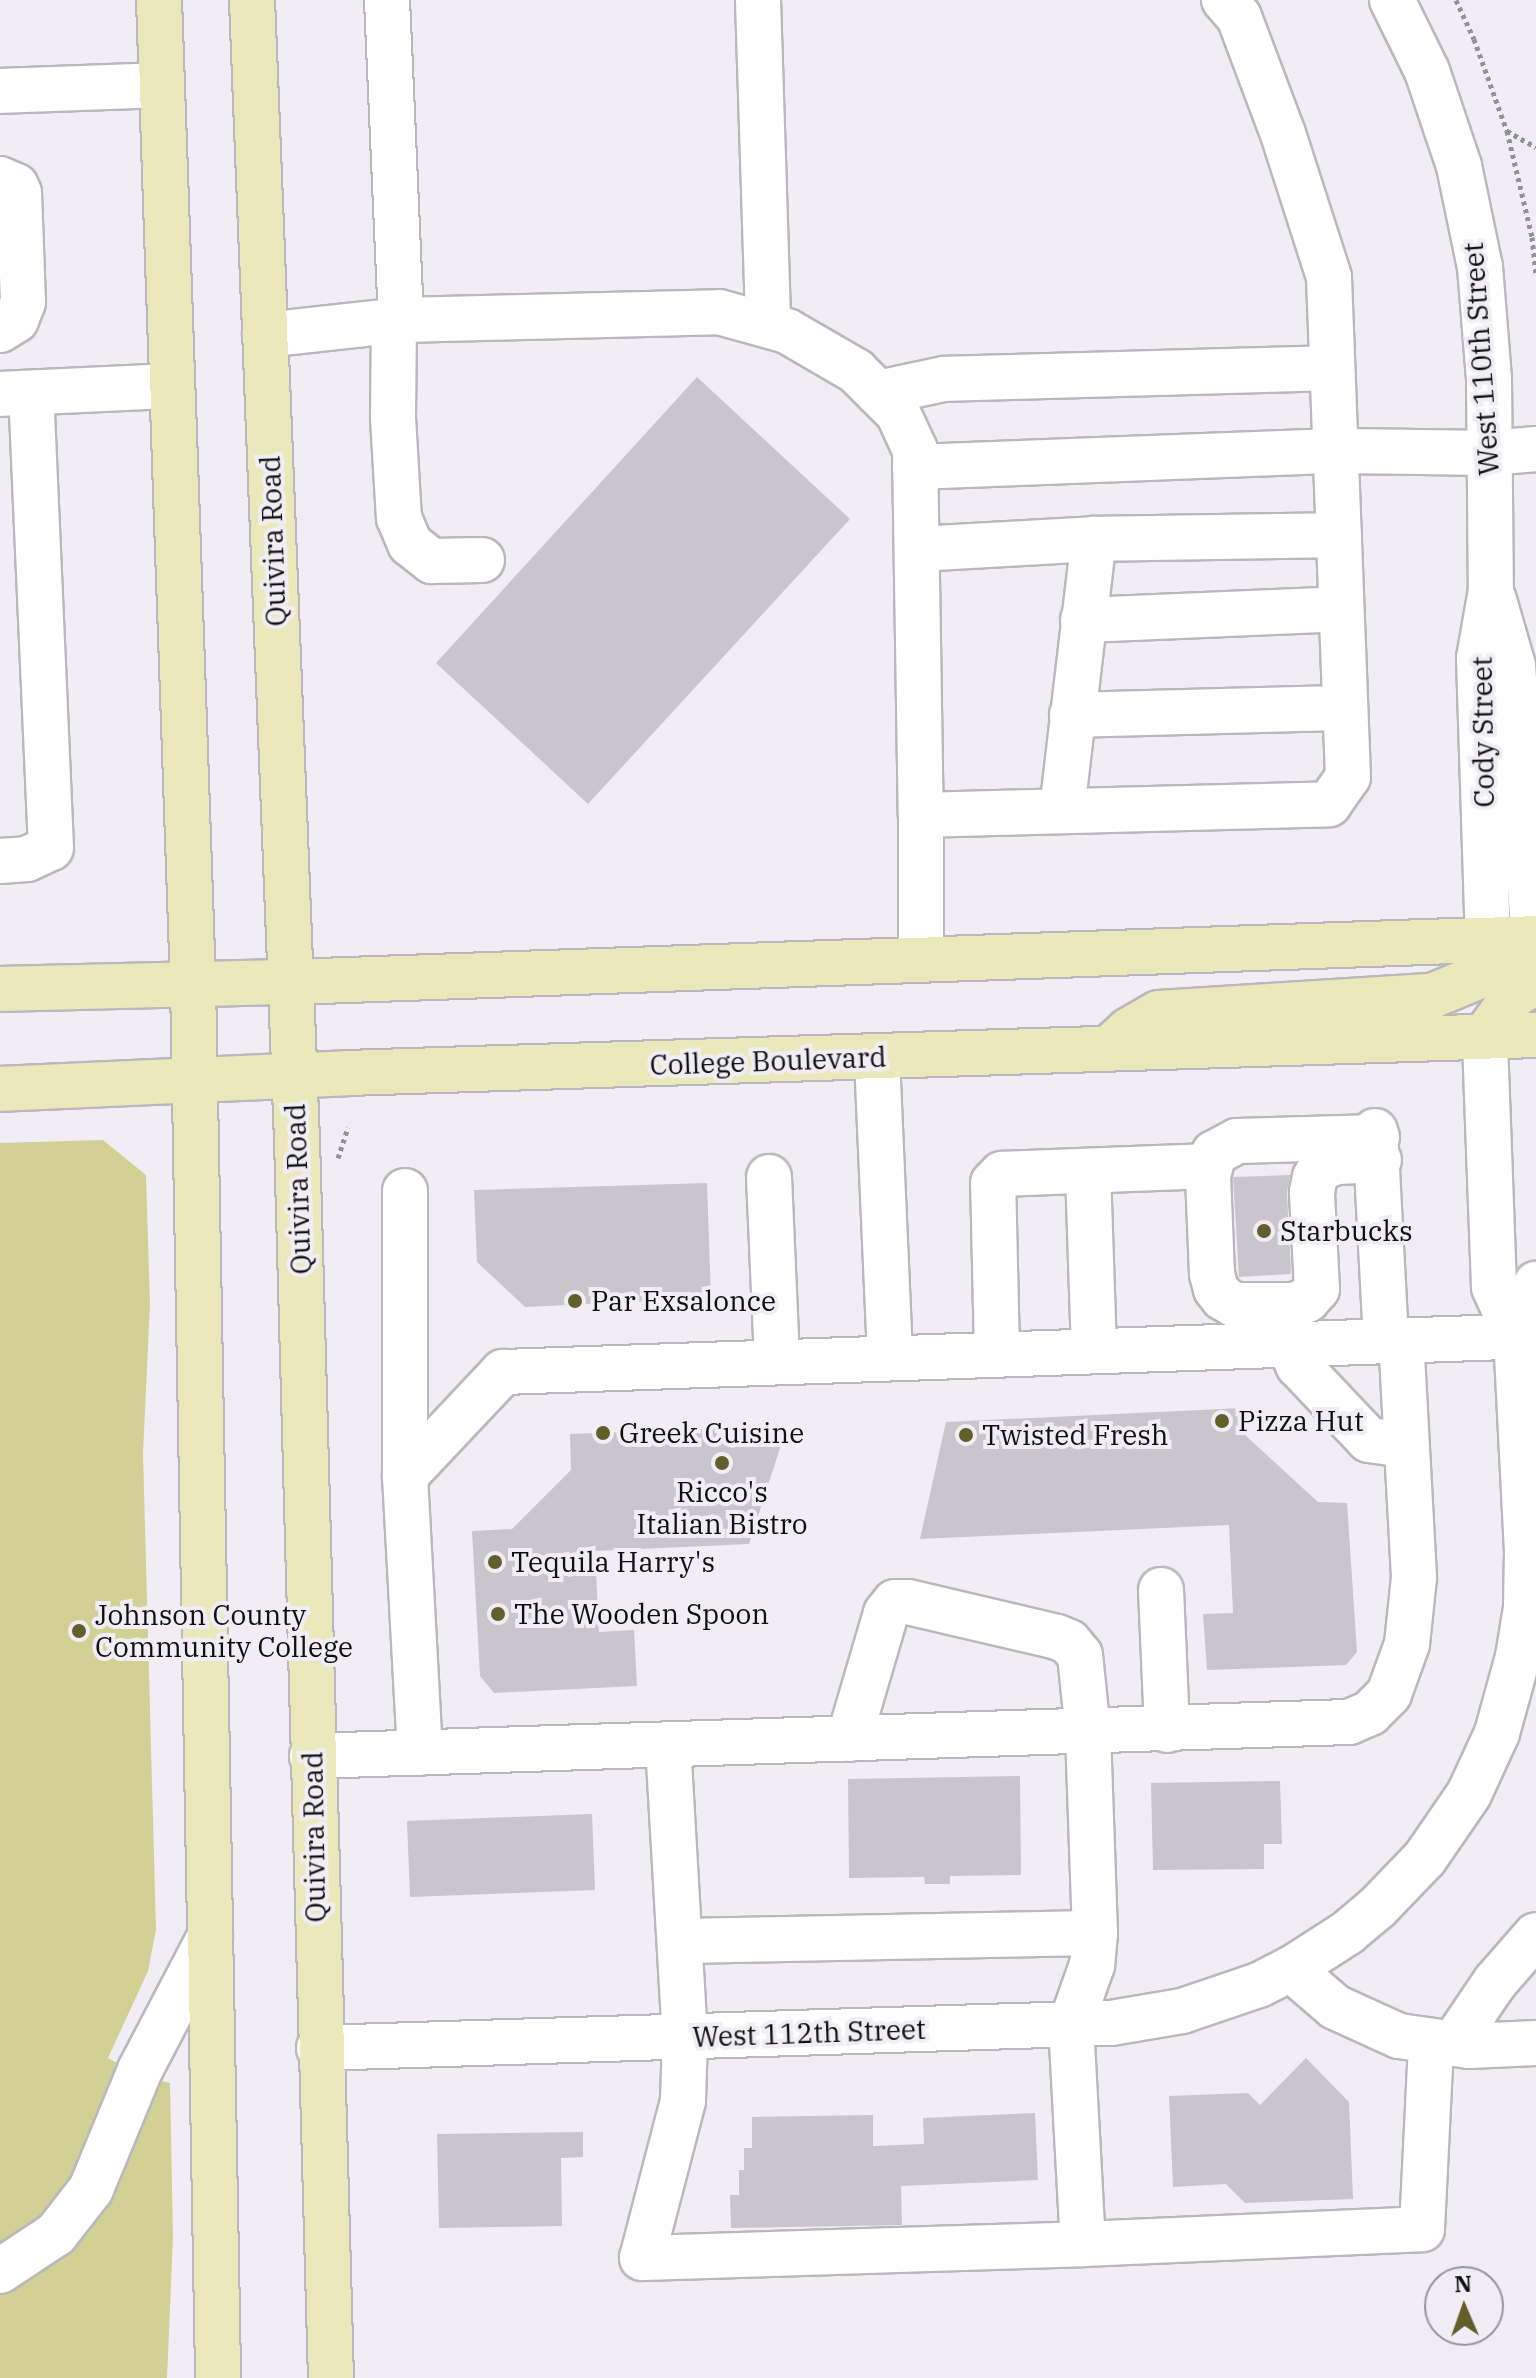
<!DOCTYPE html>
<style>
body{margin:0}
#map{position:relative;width:1536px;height:2378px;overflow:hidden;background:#f0eef4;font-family:"IBM Plex Serif",serif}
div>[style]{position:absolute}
.green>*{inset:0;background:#d2d094}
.building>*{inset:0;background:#c8c5cc}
.path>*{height:5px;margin-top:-2.5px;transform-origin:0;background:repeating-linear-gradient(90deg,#929195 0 4px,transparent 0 8px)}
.roads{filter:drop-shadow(2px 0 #bab7bd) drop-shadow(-2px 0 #bab7bd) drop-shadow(0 2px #bab7bd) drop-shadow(0 -2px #bab7bd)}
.minor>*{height:44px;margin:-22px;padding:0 22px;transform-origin:22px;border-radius:22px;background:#fff}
.major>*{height:44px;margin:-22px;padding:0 22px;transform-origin:22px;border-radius:22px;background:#ebe9bc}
.dots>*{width:22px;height:22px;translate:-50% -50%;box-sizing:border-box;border:4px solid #f0eef4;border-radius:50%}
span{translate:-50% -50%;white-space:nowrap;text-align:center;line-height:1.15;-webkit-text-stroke:8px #f0eef4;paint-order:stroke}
.street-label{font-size:28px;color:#100f11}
.poi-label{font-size:28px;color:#100f11}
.left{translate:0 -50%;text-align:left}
.north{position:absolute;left:1424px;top:2266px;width:80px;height:80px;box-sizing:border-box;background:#f0eef4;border:2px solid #969599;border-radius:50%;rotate:358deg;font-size:22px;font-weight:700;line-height:32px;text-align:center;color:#100f11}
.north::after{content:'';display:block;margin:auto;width:28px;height:36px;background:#625f2c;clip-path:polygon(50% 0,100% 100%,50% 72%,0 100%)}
</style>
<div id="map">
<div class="green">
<i style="clip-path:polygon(103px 1140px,146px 1175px,150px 1304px,143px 1453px,156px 1930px,148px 1971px,108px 2058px,124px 2067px,77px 2177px,47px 2216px,0 2251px,0 1143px)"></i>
<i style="clip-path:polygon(151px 2078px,170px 2083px,173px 2237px,167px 2378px,0 2378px,0 2283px)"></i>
</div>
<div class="building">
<i style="clip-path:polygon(697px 377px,850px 519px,588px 804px,436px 663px)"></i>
<i style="clip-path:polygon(1290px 1175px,1287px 1193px,1291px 1274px,1239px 1277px,1233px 1177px)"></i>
<i style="clip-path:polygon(707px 1183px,711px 1298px,525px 1307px,477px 1262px,474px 1190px)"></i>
<i style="clip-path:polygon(1242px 1408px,1245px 1435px,1318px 1502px,1347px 1503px,1357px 1652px,1346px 1665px,1207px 1670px,1203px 1614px,1233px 1613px,1229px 1525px,920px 1539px,946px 1422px)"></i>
<i style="clip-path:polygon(763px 1427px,782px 1442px,749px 1544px,595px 1551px,599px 1632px,634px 1630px,637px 1686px,494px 1693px,480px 1676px,472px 1531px,512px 1529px,571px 1470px,570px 1434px)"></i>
<i style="clip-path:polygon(1020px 1776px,1021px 1875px,950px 1876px,950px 1884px,925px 1884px,924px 1877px,849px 1878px,848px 1779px)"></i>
<i style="clip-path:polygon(1280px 1781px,1282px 1844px,1264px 1844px,1264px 1869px,1153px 1870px,1151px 1783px)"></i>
<i style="clip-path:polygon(592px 1814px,595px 1890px,410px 1897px,407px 1821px)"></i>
<i style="clip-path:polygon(1306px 2058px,1349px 2102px,1353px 2199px,1245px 2203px,1226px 2184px,1173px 2187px,1169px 2096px,1248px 2093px,1260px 2105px)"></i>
<i style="clip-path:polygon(1035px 2113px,1038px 2180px,901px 2186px,902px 2225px,731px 2228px,730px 2195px,739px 2195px,739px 2170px,744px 2170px,744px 2148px,752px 2148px,752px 2117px,873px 2115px,873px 2146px,924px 2144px,923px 2118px)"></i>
<i style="clip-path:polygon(583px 2132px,583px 2157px,561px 2158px,562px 2226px,439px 2228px,437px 2134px)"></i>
</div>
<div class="path">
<i style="left:1456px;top:0;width:43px;rotate:65.2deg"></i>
<i style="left:1474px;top:39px;width:98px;rotate:70.3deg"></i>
<i style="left:1507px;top:131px;width:109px;rotate:76.7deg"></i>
<i style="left:1532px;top:237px;width:38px;rotate:84deg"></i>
<i style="left:1507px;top:131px;width:33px;rotate:29deg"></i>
<i style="left:338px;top:1158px;width:32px;rotate:-72deg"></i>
</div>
<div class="roads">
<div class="minor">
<i style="left:758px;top:0;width:325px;rotate:88.2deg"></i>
<i style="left:1392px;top:0;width:79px;rotate:63.8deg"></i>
<i style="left:1427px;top:71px;width:100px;rotate:71.4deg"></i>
<i style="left:1459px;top:166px;width:103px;rotate:78.3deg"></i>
<i style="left:1480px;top:267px;width:112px;rotate:85.4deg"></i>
<i style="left:1489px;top:379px;width:211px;rotate:89.5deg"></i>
<i style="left:1491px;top:590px;width:69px;rotate:100deg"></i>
<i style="left:1479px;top:658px;width:282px;rotate:88.2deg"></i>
<i style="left:0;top:91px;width:162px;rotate:-2.1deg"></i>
<i style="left:0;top:179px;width:17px;rotate:24deg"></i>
<i style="left:16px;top:186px;width:8px;rotate:67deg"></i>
<i style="left:19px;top:193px;width:109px;rotate:87.9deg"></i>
<i style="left:23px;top:302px;width:19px;rotate:111deg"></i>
<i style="left:16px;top:320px;width:19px;rotate:148deg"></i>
<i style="left:401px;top:320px;width:318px;rotate:-1.4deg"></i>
<i style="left:719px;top:312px;width:71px;rotate:15.6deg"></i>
<i style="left:787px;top:331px;width:80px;rotate:30.1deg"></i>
<i style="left:856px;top:371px;width:59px;rotate:45deg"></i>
<i style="left:898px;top:413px;width:41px;rotate:65.3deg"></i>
<i style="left:915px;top:450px;width:365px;rotate:89.1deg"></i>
<i style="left:394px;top:321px;width:97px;rotate:90.6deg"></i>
<i style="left:393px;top:418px;width:100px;rotate:86.6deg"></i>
<i style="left:399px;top:518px;width:28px;rotate:67deg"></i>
<i style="left:410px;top:544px;width:28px;rotate:38deg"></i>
<i style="left:432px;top:561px;width:50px;rotate:-1.1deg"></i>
<i style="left:265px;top:335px;width:137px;rotate:-6.3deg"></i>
<i style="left:401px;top:320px;width:320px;rotate:-92.5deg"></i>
<i style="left:878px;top:393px;width:67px;rotate:-12deg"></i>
<i style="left:944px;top:379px;width:388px;rotate:-1.6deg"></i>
<i style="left:0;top:394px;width:172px;rotate:-2.7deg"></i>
<i style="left:915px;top:467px;width:420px;rotate:-2.2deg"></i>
<i style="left:1335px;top:451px;width:155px;rotate:0.7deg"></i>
<i style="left:1490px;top:453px;width:46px;rotate:-5deg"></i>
<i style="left:917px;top:549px;width:177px;rotate:-3.2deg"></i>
<i style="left:1494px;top:600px;width:69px;rotate:73.9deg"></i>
<i style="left:1513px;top:666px;width:273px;rotate:85.6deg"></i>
<i style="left:1083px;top:620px;width:258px;rotate:-2.4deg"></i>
<i style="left:1072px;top:715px;width:273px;rotate:-1.5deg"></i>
<i style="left:1062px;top:810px;width:273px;rotate:-83.3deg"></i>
<i style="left:1094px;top:539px;width:245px;rotate:-0.9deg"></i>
<i style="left:0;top:861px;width:27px;rotate:-4deg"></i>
<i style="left:27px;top:859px;width:26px;rotate:-25deg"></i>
<i style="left:51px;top:848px;width:455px;rotate:-92.5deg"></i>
<i style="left:921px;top:960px;width:145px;rotate:-90deg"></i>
<i style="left:921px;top:815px;width:408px;rotate:-1.5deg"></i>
<i style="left:1329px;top:804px;width:33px;rotate:-55deg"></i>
<i style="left:1348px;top:777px;width:500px;rotate:-92.18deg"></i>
<i style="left:1329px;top:277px;width:150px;rotate:-107.8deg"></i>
<i style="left:1283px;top:134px;width:125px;rotate:-110.6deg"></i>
<i style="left:1239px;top:17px;width:23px;rotate:-131deg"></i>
<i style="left:877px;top:1058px;width:298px;rotate:87.5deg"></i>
<i style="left:1375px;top:1131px;width:209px;rotate:87deg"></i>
<i style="left:1377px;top:1137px;width:140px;rotate:178.4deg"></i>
<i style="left:1237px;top:1141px;width:26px;rotate:152deg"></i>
<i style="left:1214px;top:1153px;width:23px;rotate:105deg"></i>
<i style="left:1208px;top:1175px;width:99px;rotate:87.7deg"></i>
<i style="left:1212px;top:1274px;width:16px;rotate:75deg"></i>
<i style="left:1216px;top:1289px;width:11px;rotate:52deg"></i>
<i style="left:1223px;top:1298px;width:14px;rotate:30deg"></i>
<i style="left:1235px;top:1305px;width:59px"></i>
<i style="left:1294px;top:1305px;width:14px;rotate:-21deg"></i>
<i style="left:1307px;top:1300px;width:15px;rotate:-48deg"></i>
<i style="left:1317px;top:1289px;width:97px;rotate:-93deg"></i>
<i style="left:1312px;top:1192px;width:15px;rotate:-79deg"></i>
<i style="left:1315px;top:1177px;width:12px;rotate:-55deg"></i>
<i style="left:1322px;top:1167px;width:16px;rotate:-18deg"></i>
<i style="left:1337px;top:1162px;width:42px;rotate:-2.7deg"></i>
<i style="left:1088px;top:1171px;width:179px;rotate:88.1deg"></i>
<i style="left:769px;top:1177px;width:183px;rotate:87.5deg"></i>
<i style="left:1516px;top:1337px;width:57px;rotate:-69.3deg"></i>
<i style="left:1289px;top:1343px;width:24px;rotate:68deg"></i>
<i style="left:1298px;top:1365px;width:103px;rotate:46.6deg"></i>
<i style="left:1369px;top:1440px;width:36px;rotate:8deg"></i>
<i style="left:997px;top:1353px;width:170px;rotate:-91.3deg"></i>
<i style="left:993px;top:1183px;width:13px;rotate:-45deg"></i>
<i style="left:1002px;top:1174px;width:206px;rotate:-2.2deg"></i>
<i style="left:405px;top:1476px;width:285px;rotate:-90deg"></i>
<i style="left:1161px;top:1590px;width:140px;rotate:87.5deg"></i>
<i style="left:849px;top:1739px;width:131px;rotate:-73.6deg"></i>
<i style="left:886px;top:1613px;width:14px;rotate:-51deg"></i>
<i style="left:895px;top:1602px;width:13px"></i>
<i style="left:908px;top:1602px;width:153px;rotate:13.2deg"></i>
<i style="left:1057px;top:1637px;width:13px;rotate:23deg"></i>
<i style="left:1069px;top:1642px;width:17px;rotate:50deg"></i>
<i style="left:1080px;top:1655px;width:78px;rotate:84.1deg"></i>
<i style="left:1088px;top:1733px;width:200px;rotate:88deg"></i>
<i style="left:1095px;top:1933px;width:32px;rotate:95deg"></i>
<i style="left:1092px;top:1965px;width:63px;rotate:109.6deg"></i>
<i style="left:1071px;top:2024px;width:220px;rotate:86.9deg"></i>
<i style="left:1083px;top:2244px;width:339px;rotate:-2.5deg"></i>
<i style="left:1422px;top:2229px;width:187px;rotate:-87.2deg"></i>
<i style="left:668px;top:1744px;width:293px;rotate:86.7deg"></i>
<i style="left:685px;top:2037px;width:64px;rotate:91.8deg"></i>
<i style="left:683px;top:2101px;width:162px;rotate:104.6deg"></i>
<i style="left:642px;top:2258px;width:441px;rotate:-1.8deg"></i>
<i style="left:420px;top:1753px;width:277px;rotate:-93.1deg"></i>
<i style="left:405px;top:1476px;width:143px;rotate:-46.7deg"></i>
<i style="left:503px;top:1372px;width:1034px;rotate:-2deg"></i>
<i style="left:312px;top:1756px;width:1038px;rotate:-1.88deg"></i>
<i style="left:1349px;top:1722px;width:23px;rotate:-23deg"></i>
<i style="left:1370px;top:1713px;width:27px;rotate:-45deg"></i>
<i style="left:1389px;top:1694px;width:53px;rotate:-70.2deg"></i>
<i style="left:1407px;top:1644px;width:67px;rotate:-84deg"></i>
<i style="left:1414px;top:1577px;width:237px;rotate:-93.1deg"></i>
<i style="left:680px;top:1941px;width:415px;rotate:-1.1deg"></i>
<i style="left:1291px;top:1969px;width:67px;rotate:-32.7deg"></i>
<i style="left:1347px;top:1933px;width:39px;rotate:-40deg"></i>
<i style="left:1377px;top:1908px;width:69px;rotate:-46.2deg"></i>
<i style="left:1425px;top:1858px;width:78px;rotate:-55.5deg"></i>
<i style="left:1469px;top:1794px;width:67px;rotate:-65.3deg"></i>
<i style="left:1497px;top:1733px;width:79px;rotate:-74.6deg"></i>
<i style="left:1518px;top:1657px;width:50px;rotate:-80.7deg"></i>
<i style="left:1526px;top:1608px;width:56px;rotate:-89deg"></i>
<i style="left:1527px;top:1552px;width:215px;rotate:-92.9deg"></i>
<i style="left:1516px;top:1337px;width:55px;rotate:-113.7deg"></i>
<i style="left:1494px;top:1287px;width:251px;rotate:-92.1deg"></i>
<i style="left:1453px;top:2044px;width:75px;rotate:-55.9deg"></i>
<i style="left:1495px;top:1982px;width:62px;rotate:-48.9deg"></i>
<i style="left:319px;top:2048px;width:792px;rotate:-1.81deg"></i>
<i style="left:1111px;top:2023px;width:72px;rotate:-9.6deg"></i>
<i style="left:1182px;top:2011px;width:81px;rotate:-18.7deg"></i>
<i style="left:1259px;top:1985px;width:36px;rotate:-27deg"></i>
<i style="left:1291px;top:1969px;width:58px;rotate:40.8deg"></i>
<i style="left:1335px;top:2007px;width:70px;rotate:24.4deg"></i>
<i style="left:1399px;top:2036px;width:71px;rotate:8.1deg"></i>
<i style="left:1469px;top:2046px;width:67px;rotate:-2.6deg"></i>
<i style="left:0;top:2271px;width:67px;rotate:-33.5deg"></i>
<i style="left:56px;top:2234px;width:57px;rotate:-52.1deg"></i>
<i style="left:91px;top:2189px;width:129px;rotate:-67.6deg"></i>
<i style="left:140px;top:2070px;width:151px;rotate:-62.4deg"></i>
</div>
<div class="major">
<i style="left:159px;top:0;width:983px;rotate:88.02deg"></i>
<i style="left:193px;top:982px;width:1396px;rotate:88.97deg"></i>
<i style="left:252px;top:0;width:1140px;rotate:87.74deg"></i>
<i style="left:297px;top:1139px;width:1239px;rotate:88.43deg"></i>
<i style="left:0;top:989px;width:291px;rotate:-1.4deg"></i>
<i style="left:291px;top:982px;width:1246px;rotate:-2.02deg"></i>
<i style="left:1485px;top:1036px;width:52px;rotate:-54.5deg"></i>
<i style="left:1515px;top:994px;width:24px;rotate:-28deg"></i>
<i style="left:1108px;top:1049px;width:28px;rotate:-42deg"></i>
<i style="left:1129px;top:1030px;width:34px;rotate:-30deg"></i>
<i style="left:1159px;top:1013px;width:274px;rotate:-3.6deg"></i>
<i style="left:1432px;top:996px;width:65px;rotate:-22.6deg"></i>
<i style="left:1492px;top:971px;width:53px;rotate:-38.2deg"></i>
<i style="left:0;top:1089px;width:347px;rotate:-2.6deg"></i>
<i style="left:347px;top:1073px;width:1190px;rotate:-1.83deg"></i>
</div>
</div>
<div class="dots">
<i style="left:1264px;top:1231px;background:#625f2c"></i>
<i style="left:575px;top:1301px;background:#625f2c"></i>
<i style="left:1222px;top:1421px;background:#625f2c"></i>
<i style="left:603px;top:1433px;background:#625f2c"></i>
<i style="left:966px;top:1435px;background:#625f2c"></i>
<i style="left:722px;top:1463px;background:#625f2c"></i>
<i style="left:495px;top:1562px;background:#625f2c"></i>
<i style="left:498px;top:1614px;background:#625f2c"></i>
<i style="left:79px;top:1631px;background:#625f2c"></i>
</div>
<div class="street-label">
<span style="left:1481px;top:359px;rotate:-94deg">West 110th Street</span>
<span style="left:273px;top:541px;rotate:-92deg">Quivira Road</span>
<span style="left:1483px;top:732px;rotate:-91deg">Cody Street</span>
<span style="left:768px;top:1061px;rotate:-2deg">College Boulevard</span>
<span style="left:298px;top:1189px;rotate:-92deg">Quivira Road</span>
<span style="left:314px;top:1837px;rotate:-91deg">Quivira Road</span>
<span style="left:809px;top:2033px;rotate:-2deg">West 112th Street</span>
</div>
<div class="poi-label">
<span class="left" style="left:1280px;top:1231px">Starbucks</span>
<span class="left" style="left:591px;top:1301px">Par Exsalonce</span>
<span class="left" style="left:1238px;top:1421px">Pizza Hut</span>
<span class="left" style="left:619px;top:1433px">Greek Cuisine</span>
<span class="left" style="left:982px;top:1435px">Twisted Fresh</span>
<span style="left:722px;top:1508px">Ricco's<br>Italian Bistro</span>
<span class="left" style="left:511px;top:1562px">Tequila Harry's</span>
<span class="left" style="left:514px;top:1614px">The Wooden Spoon</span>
<span class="left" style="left:95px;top:1631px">Johnson County<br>Community College</span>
</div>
<div class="north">N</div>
</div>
